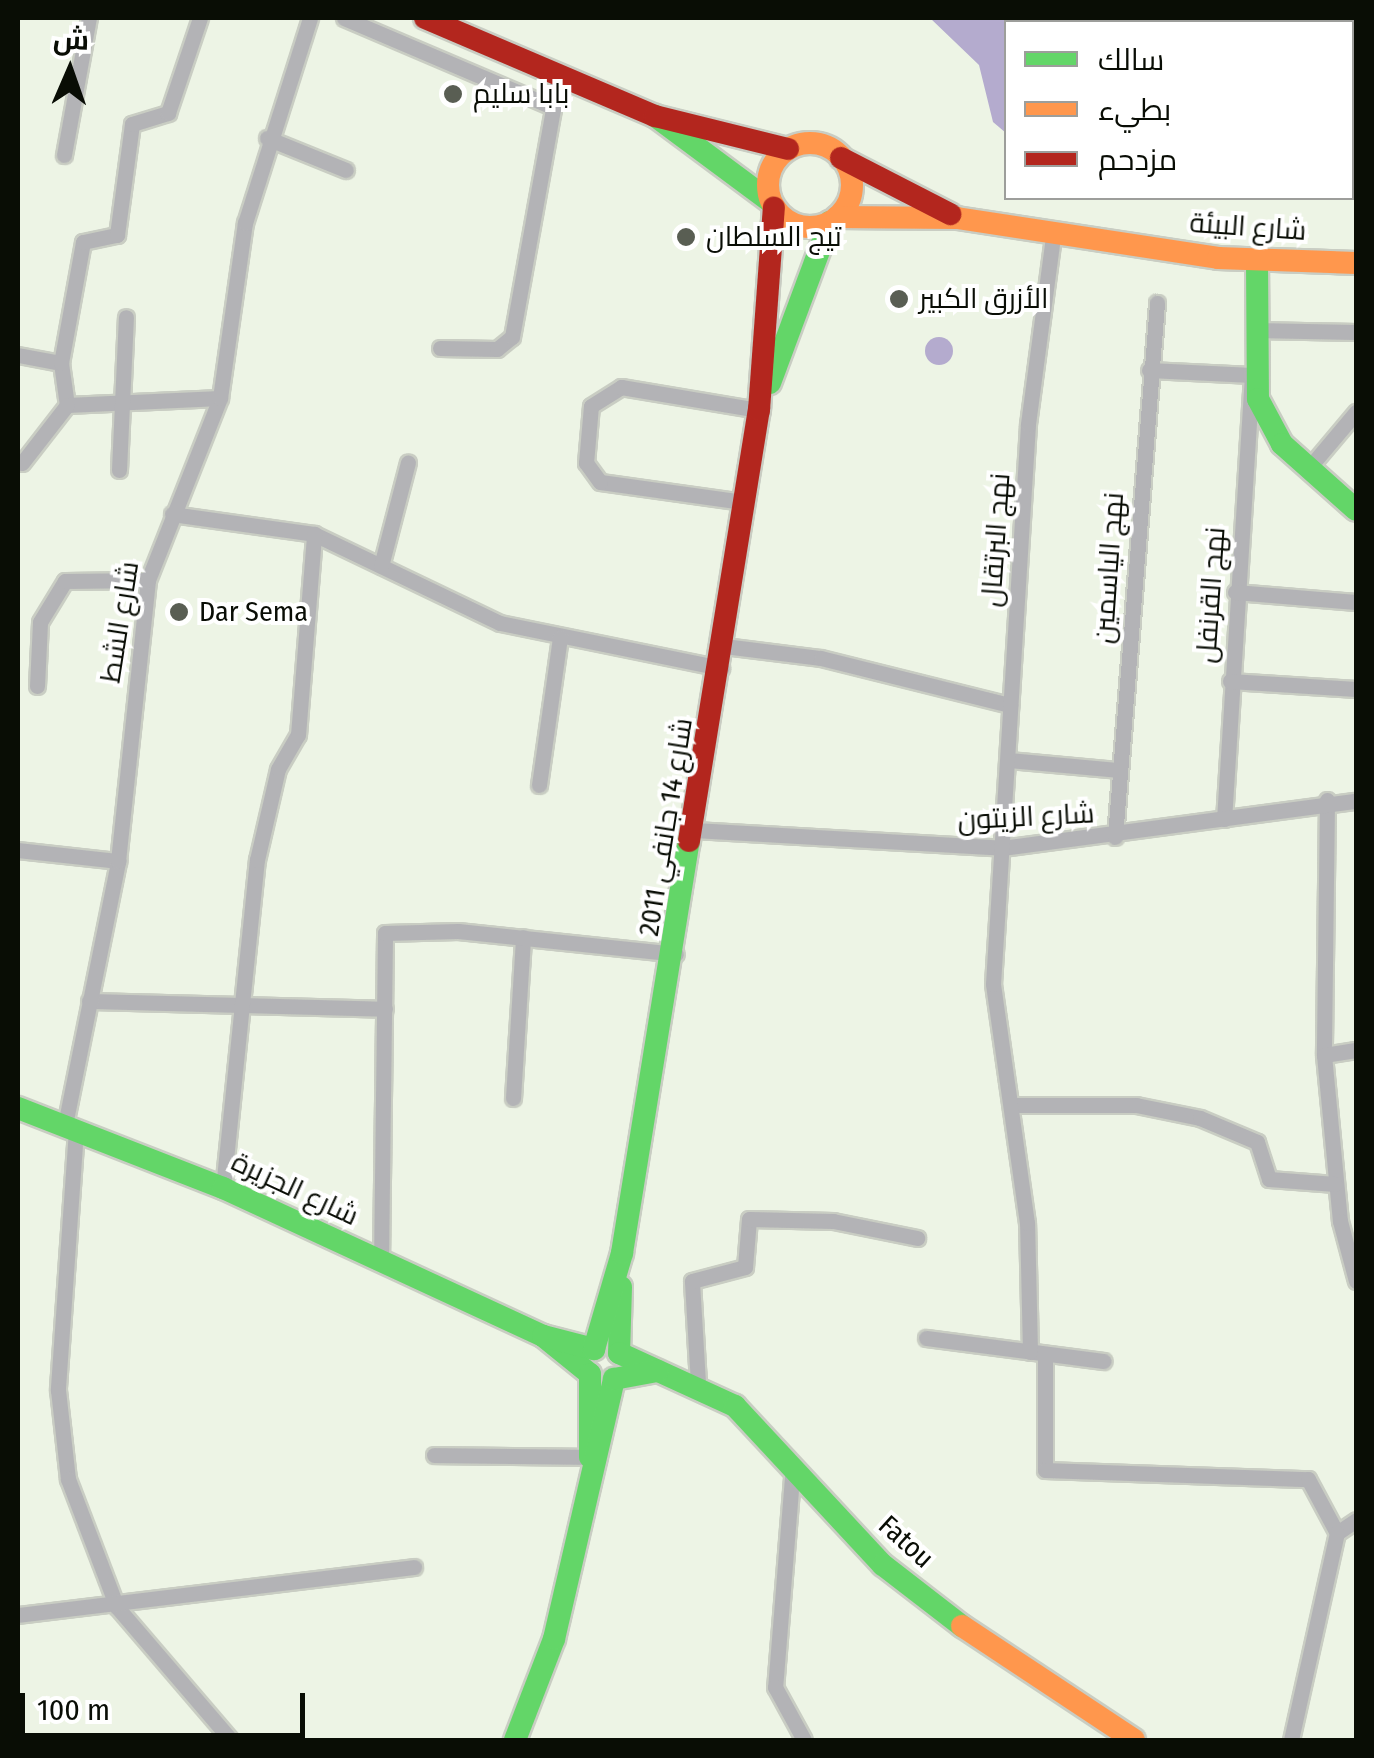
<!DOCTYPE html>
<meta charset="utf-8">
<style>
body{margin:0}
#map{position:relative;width:1374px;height:1758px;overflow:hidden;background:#edf4e5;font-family:"Fira Sans Condensed",Cairo,sans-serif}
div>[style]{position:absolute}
.water>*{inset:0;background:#b4abce}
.round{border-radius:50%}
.roads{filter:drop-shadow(2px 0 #c9cdc3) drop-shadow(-2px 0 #c9cdc3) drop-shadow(0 2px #c9cdc3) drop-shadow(0 -2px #c9cdc3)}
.street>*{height:15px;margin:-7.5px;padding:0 7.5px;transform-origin:7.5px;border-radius:7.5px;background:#b3b3b6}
.fast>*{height:22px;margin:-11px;padding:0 11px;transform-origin:11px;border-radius:11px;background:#63d668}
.slow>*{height:22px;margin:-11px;padding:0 11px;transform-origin:11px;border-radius:11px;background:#ff974d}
.slow>.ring{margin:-11px;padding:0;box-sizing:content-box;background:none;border:22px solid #ff974d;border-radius:50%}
.jam>*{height:22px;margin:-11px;padding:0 11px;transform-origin:11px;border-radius:11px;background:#b3261e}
.dots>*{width:28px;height:28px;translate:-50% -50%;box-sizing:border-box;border:5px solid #fff;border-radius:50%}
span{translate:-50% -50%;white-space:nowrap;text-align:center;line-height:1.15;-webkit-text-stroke:8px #fff;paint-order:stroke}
.poi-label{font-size:28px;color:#090d05}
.left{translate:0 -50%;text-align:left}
.street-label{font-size:28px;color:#090d05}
.frame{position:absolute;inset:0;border:20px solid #090d05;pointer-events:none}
.legend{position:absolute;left:1004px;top:20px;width:350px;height:180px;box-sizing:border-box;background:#fff;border:2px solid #9d9e9b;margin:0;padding:12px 18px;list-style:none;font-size:30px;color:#090d05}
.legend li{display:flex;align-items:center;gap:20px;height:50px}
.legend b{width:50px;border:2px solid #9d9e9b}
.north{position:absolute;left:20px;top:20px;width:100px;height:100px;-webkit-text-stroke:8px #fff;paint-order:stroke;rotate:2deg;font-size:28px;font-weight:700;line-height:40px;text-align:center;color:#090d05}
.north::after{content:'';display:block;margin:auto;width:35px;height:45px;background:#090d05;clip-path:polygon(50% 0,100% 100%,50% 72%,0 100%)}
.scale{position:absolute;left:20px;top:1693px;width:285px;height:45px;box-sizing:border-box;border:5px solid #090d05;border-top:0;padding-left:12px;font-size:30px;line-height:35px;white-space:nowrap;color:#090d05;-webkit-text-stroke:8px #fff;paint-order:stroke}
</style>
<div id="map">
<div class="water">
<i style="clip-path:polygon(930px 18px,1356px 18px,1356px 183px,1352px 22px,1006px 22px,1006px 133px,993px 122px,979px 65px)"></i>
<i class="round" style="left:925px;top:337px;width:28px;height:28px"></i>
</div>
<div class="roads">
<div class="street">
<i style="left:344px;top:18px;width:227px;rotate:23.1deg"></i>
<i style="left:267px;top:138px;width:85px;rotate:22.1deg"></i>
<i style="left:64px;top:155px;width:139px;rotate:-79.7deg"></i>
<i style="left:1254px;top:330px;width:102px;rotate:1.1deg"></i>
<i style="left:440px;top:348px;width:57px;rotate:1deg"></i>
<i style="left:497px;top:349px;width:19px;rotate:-39deg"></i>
<i style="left:512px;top:337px;width:265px;rotate:-79.8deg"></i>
<i style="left:18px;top:355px;width:44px;rotate:10.5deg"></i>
<i style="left:61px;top:363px;width:42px;rotate:81.9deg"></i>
<i style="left:67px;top:405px;width:153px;rotate:-2.6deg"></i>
<i style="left:61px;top:363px;width:123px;rotate:-79.7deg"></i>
<i style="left:83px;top:242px;width:35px;rotate:-12deg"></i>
<i style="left:117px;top:235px;width:112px;rotate:-82.3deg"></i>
<i style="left:132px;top:124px;width:38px;rotate:-17deg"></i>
<i style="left:168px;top:113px;width:100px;rotate:-71.4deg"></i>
<i style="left:1149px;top:370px;width:103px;rotate:2.8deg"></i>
<i style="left:1252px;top:375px;width:445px;rotate:93.6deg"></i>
<i style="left:22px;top:463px;width:73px;rotate:-52.2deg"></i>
<i style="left:1308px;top:469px;width:75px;rotate:-49.9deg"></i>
<i style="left:119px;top:470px;width:153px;rotate:-87.4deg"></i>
<i style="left:743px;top:502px;width:144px;rotate:-172deg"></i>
<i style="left:600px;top:482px;width:24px;rotate:-126deg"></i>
<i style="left:586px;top:463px;width:57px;rotate:-85deg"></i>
<i style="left:591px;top:406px;width:36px;rotate:-32deg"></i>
<i style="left:621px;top:387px;width:140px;rotate:9.5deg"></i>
<i style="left:172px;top:514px;width:143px;rotate:8deg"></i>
<i style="left:314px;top:534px;width:206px;rotate:25.6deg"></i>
<i style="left:500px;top:623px;width:226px;rotate:11.5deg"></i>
<i style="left:381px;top:566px;width:107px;rotate:-75.4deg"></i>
<i style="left:1235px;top:592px;width:121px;rotate:4.7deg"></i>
<i style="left:724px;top:646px;width:98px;rotate:7.1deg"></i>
<i style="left:821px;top:658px;width:195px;rotate:14deg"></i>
<i style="left:1230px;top:681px;width:126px;rotate:3.6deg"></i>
<i style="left:37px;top:686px;width:64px;rotate:-87.3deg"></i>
<i style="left:40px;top:622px;width:48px;rotate:-58.6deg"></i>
<i style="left:65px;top:581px;width:83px;rotate:-0.7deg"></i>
<i style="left:1008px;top:760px;width:110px;rotate:5.2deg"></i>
<i style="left:539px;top:785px;width:149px;rotate:-81.9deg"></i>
<i style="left:1327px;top:800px;width:255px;rotate:90.7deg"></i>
<i style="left:1324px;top:1055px;width:167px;rotate:84.5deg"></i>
<i style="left:1340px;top:1221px;width:62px;rotate:75.1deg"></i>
<i style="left:694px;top:830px;width:309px;rotate:3.3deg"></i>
<i style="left:1002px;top:848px;width:357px;rotate:-7.6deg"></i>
<i style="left:1115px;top:837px;width:536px;rotate:-85.5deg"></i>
<i style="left:18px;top:850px;width:101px;rotate:6.3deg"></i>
<i style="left:89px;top:1001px;width:296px;rotate:1.5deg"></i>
<i style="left:1324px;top:1055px;width:32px;rotate:-9deg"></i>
<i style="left:513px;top:1098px;width:161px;rotate:-86.4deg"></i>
<i style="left:1011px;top:1105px;width:125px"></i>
<i style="left:1136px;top:1105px;width:65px;rotate:11.5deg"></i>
<i style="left:1200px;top:1118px;width:62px;rotate:22.8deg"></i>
<i style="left:1257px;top:1142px;width:39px;rotate:72deg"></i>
<i style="left:1269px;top:1179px;width:66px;rotate:4.3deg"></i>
<i style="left:65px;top:1125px;width:269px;rotate:-78.6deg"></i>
<i style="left:118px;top:861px;width:283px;rotate:-83.9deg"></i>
<i style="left:148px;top:580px;width:196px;rotate:-68.4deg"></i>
<i style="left:220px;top:398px;width:177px;rotate:-81.9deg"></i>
<i style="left:245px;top:223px;width:215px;rotate:-72.4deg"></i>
<i style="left:76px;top:1130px;width:261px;rotate:94deg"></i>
<i style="left:58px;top:1390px;width:90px;rotate:83.6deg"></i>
<i style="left:68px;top:1479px;width:137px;rotate:69.1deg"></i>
<i style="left:117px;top:1607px;width:175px;rotate:49.4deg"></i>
<i style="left:223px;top:1188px;width:330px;rotate:-84.1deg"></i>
<i style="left:257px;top:860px;width:93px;rotate:-77deg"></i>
<i style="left:278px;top:769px;width:39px;rotate:-60deg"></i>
<i style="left:298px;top:735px;width:202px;rotate:-85.4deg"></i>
<i style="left:381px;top:1263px;width:330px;rotate:-89.3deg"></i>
<i style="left:385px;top:933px;width:73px;rotate:-1.6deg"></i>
<i style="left:458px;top:931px;width:219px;rotate:6deg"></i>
<i style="left:926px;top:1338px;width:179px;rotate:7.4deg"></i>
<i style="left:1030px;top:1352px;width:129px;rotate:-91.3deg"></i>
<i style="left:1027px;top:1223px;width:241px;rotate:-98.1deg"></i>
<i style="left:993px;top:984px;width:561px;rotate:-86.42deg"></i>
<i style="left:1028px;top:424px;width:190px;rotate:-82.4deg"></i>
<i style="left:1045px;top:1354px;width:116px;rotate:90deg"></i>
<i style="left:1045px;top:1470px;width:263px;rotate:2deg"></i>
<i style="left:1308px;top:1479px;width:61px;rotate:61.8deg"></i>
<i style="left:1337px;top:1533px;width:23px;rotate:-34deg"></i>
<i style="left:698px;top:1383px;width:102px;rotate:-93.4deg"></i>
<i style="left:692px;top:1281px;width:55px;rotate:-14.8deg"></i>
<i style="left:745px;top:1267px;width:48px;rotate:-85.2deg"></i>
<i style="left:749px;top:1219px;width:84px;rotate:1.4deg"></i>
<i style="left:833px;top:1221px;width:86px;rotate:11.4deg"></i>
<i style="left:434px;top:1455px;width:156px;rotate:0.7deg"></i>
<i style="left:793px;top:1465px;width:223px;rotate:94.6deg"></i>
<i style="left:775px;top:1687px;width:60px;rotate:61.3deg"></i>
<i style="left:18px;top:1615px;width:399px;rotate:-6.9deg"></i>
<i style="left:1291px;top:1740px;width:212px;rotate:-77.5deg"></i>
</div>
<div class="fast">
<i style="left:655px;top:116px;width:144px;rotate:36.6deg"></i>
<i style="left:1257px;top:261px;width:138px;rotate:89.6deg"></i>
<i style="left:1258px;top:399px;width:51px;rotate:61.9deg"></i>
<i style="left:1282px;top:444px;width:99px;rotate:41.7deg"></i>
<i style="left:770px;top:383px;width:172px;rotate:-69.6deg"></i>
<i style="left:18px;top:1108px;width:220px;rotate:21.3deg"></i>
<i style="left:223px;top:1188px;width:353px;rotate:24.8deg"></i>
<i style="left:543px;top:1336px;width:60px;rotate:39deg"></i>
<i style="left:590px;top:1374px;width:83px;rotate:90deg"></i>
<i style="left:621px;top:1287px;width:66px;rotate:91.7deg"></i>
<i style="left:619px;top:1353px;width:128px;rotate:24.6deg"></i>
<i style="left:735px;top:1406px;width:217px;rotate:47.1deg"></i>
<i style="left:883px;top:1565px;width:100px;rotate:37.7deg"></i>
<i style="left:543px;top:1336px;width:53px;rotate:14.3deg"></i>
<i style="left:594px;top:1349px;width:100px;rotate:-73.7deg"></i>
<i style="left:622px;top:1253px;width:417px;rotate:-80.8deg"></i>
<i style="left:515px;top:1740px;width:108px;rotate:-68.9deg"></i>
<i style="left:554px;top:1639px;width:267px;rotate:-77deg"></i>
<i style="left:614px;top:1379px;width:44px;rotate:-10.5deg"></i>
</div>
<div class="slow">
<i class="ring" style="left:768px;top:143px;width:62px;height:62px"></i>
<i style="left:837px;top:217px;width:120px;rotate:0.5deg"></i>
<i style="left:957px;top:218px;width:264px;rotate:8.7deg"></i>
<i style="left:1218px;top:258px;width:138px;rotate:2.1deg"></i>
<i style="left:962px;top:1626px;width:206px;rotate:33.5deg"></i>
</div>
<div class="jam">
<i style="left:425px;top:18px;width:250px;rotate:23.1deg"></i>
<i style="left:655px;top:116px;width:137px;rotate:13.9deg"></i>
<i style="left:841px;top:158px;width:123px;rotate:27.2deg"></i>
<i style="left:689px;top:841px;width:437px;rotate:-80.8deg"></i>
<i style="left:759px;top:410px;width:203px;rotate:-85.8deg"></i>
</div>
</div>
<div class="dots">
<i style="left:453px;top:94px;background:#595e53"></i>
<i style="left:686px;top:237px;background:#595e53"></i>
<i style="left:899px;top:299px;background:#595e53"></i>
<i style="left:179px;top:612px;background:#595e53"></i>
</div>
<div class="poi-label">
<span class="left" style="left:473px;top:94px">بابا سليم</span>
<span class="left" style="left:706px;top:237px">تيج السلطان</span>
<span class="left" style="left:919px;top:299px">الأزرق الكبير</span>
<span class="left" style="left:199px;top:612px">Dar Sema</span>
</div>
<div class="street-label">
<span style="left:1248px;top:227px;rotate:4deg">شارع البيئة</span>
<span style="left:996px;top:540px;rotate:-86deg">نهج البرتقال</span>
<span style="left:1109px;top:568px;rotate:-86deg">نهج الياسمين</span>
<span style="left:1211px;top:595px;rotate:-86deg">نهج القرنفل</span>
<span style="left:120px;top:622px;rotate:-81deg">شارع الشط</span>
<span style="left:1026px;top:817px;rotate:-3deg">شارع الزيتون</span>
<span style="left:666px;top:827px;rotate:-81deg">شارع 14 جانفي 2011</span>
<span style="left:295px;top:1189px;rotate:25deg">شارع الجزيرة</span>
<span style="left:906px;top:1542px;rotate:42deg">Fatou</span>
</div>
<div class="frame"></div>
<ul class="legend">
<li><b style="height:12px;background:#63d668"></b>سالك</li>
<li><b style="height:12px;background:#ff974d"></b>بطيء</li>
<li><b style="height:12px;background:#b3261e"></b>مزدحم</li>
</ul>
<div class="north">ش</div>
<div class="scale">100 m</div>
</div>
